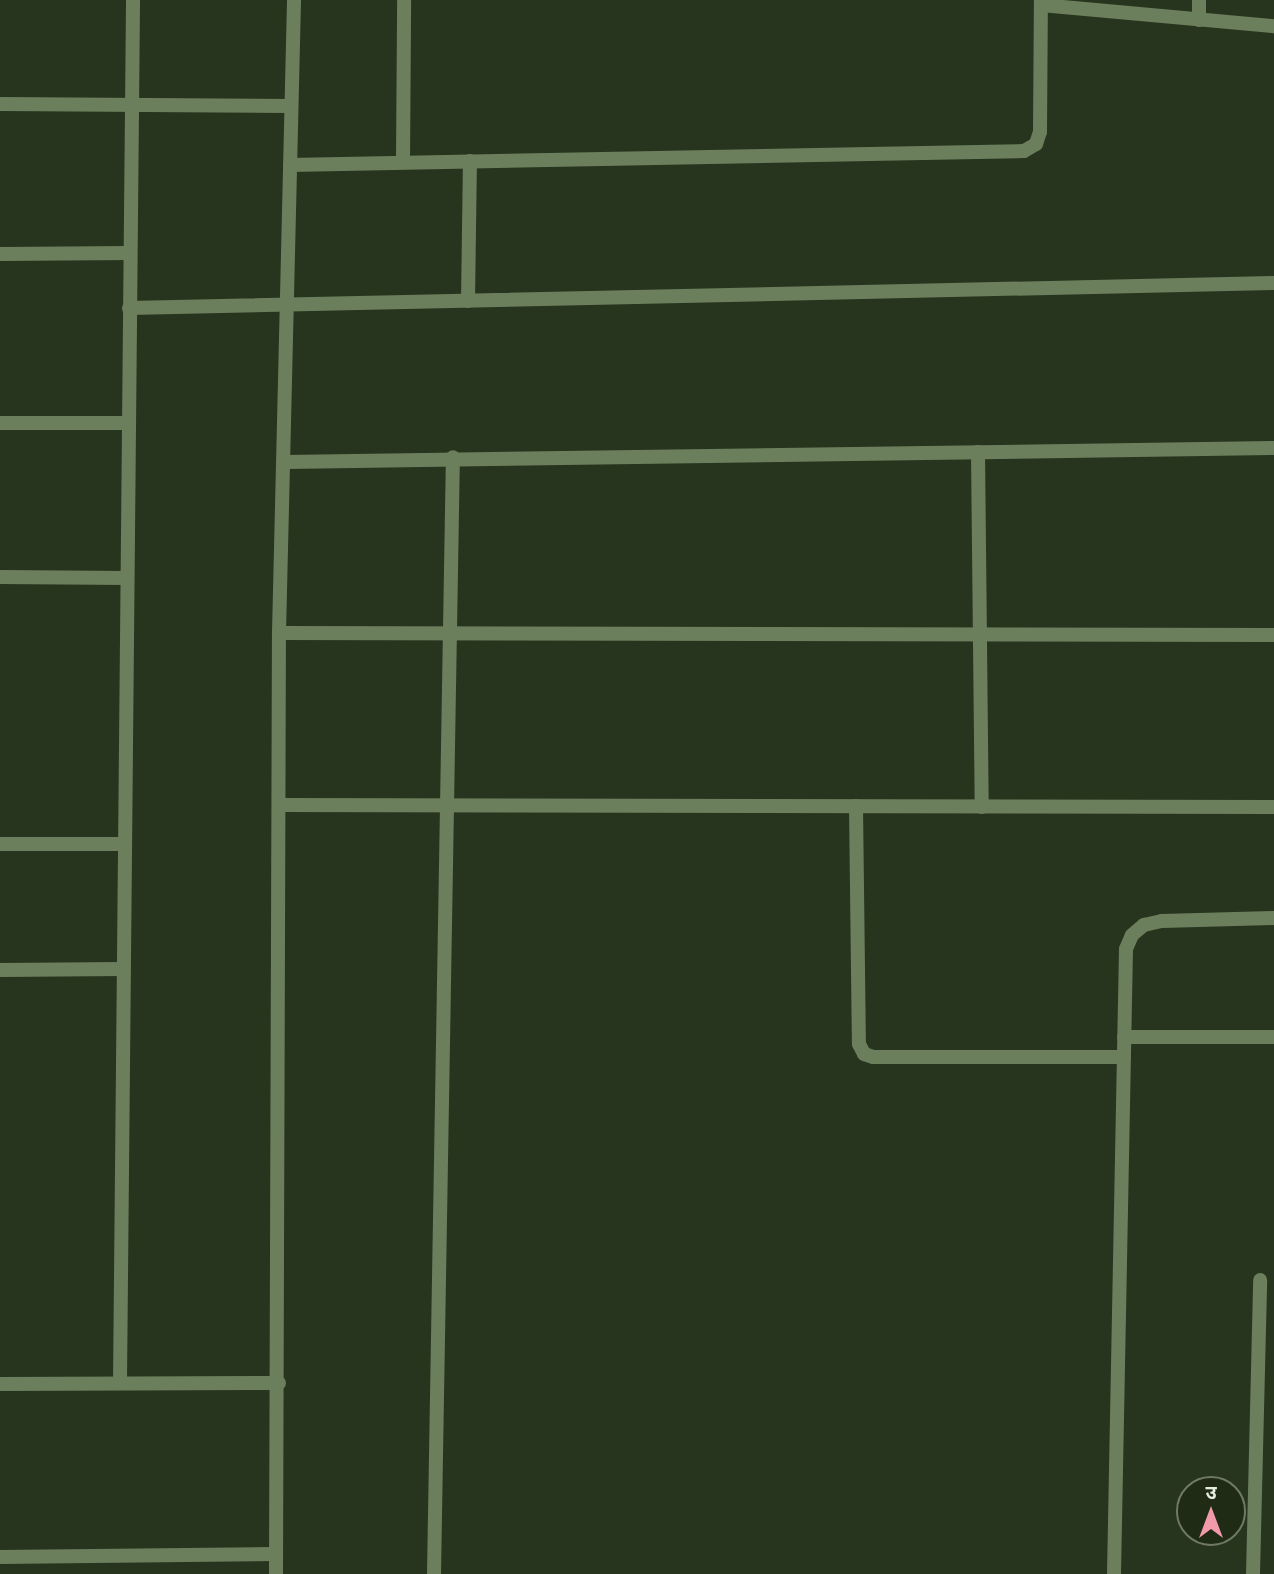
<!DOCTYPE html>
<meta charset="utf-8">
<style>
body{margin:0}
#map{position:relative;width:1274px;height:1574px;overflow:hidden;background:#28351e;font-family:"Asap Condensed","Noto Sans Devanagari",sans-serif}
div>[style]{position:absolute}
.minor>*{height:14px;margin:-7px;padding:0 7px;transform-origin:7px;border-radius:7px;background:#6c7f5d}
span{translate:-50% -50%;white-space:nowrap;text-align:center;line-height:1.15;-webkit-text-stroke:7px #1f2b14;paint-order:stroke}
.north{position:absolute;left:1176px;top:1476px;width:70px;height:70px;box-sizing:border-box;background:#1f2b14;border:2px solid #6f7966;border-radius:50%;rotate:0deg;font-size:19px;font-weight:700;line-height:28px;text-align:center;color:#e6eee0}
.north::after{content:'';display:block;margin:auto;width:24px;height:32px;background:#f29aac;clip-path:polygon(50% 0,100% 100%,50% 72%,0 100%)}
</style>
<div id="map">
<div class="minor">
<i style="left:1041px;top:5px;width:234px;rotate:5.2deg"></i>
<i style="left:1199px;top:20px;width:20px;rotate:-90deg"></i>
<i style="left:0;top:104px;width:291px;rotate:0.4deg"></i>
<i style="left:403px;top:162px;width:162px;rotate:-89.6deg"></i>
<i style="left:290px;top:165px;width:734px;rotate:-1.09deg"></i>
<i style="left:1024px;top:151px;width:14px;rotate:-30deg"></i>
<i style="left:1036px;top:144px;width:13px;rotate:-72deg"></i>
<i style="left:1040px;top:132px;width:132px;rotate:-89.6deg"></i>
<i style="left:0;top:254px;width:130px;rotate:-0.4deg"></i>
<i style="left:468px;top:301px;width:140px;rotate:-89.2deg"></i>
<i style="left:129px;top:308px;width:1145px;rotate:-1.25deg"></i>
<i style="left:0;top:423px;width:128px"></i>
<i style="left:978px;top:452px;width:355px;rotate:89.4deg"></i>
<i style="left:285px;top:462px;width:989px;rotate:-0.81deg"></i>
<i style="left:0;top:577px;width:127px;rotate:0.5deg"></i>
<i style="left:279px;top:633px;width:995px;rotate:0.12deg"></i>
<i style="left:279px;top:805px;width:995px;rotate:0.12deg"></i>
<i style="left:856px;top:806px;width:238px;rotate:89.3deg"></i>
<i style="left:859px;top:1044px;width:11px;rotate:63deg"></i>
<i style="left:864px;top:1054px;width:9px;rotate:18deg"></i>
<i style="left:873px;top:1057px;width:251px"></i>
<i style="left:0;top:844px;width:124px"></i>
<i style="left:0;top:970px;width:123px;rotate:-0.5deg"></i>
<i style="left:1124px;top:1037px;width:150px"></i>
<i style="left:120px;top:1383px;width:1383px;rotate:-89.46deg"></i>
<i style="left:0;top:1384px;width:279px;rotate:-0.2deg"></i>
<i style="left:0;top:1557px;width:276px;rotate:-0.6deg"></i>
<i style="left:276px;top:1574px;width:941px;rotate:-89.82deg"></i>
<i style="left:279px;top:633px;width:633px;rotate:-88.64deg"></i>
<i style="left:434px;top:1574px;width:1117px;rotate:-89.03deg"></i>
<i style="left:1114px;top:1574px;width:625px;rotate:-88.9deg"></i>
<i style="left:1126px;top:949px;width:15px;rotate:-67deg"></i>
<i style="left:1132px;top:935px;width:16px;rotate:-40deg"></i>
<i style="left:1144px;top:925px;width:18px;rotate:-13deg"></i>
<i style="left:1162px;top:921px;width:112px;rotate:-1.5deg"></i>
<i style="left:1253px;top:1574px;width:294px;rotate:-88.6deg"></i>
</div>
<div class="north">उ</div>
</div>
